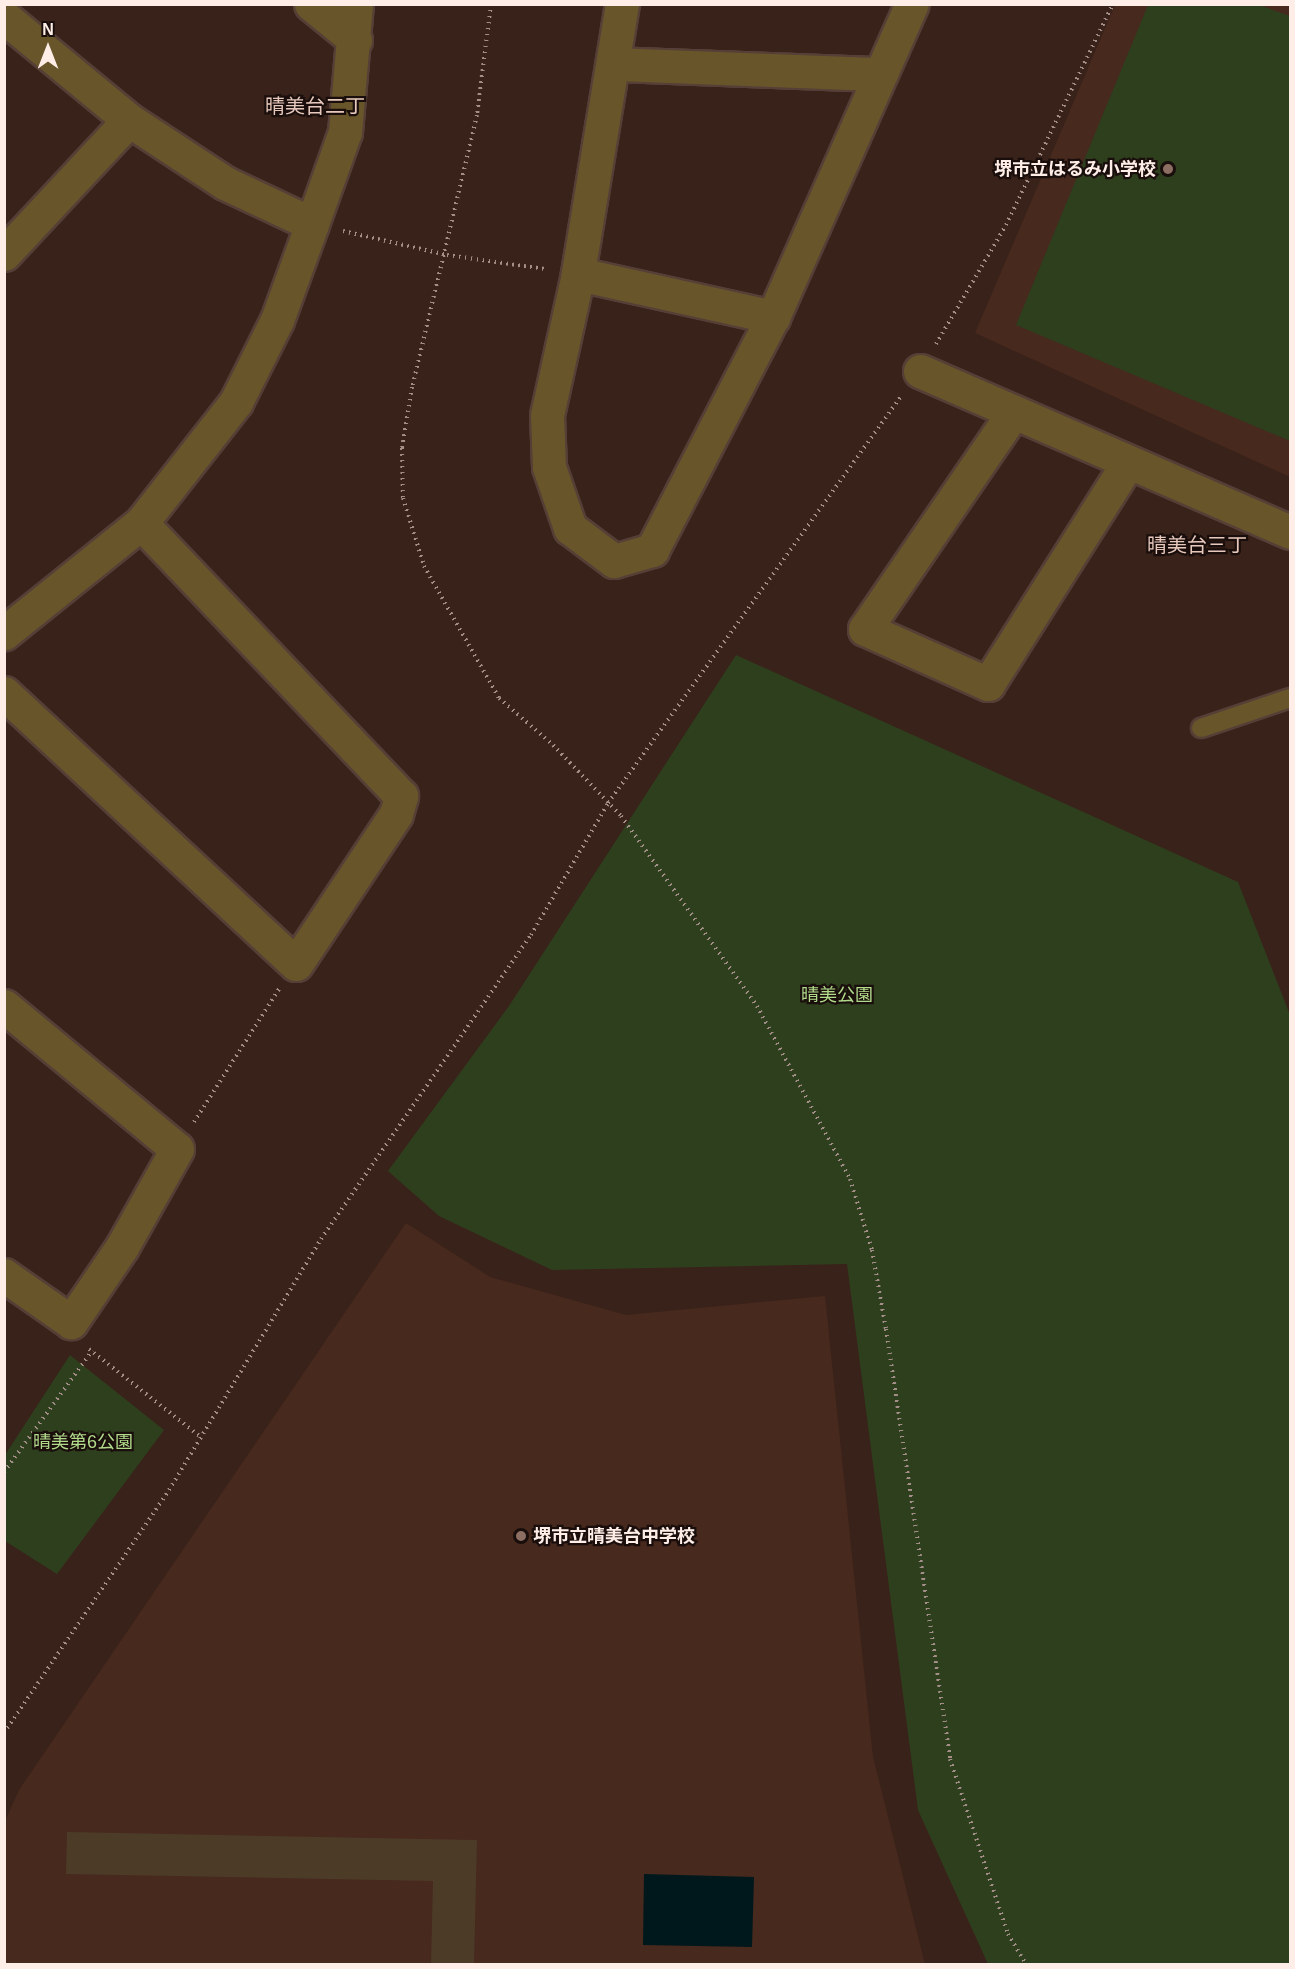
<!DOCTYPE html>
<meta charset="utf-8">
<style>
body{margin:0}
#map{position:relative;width:1295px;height:1969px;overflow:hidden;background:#392219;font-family:Arial,"Noto Sans JP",sans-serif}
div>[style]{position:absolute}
.built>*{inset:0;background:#47291e}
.green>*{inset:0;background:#2e3f1e}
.water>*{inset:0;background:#00181b}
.building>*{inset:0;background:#4c3b27}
.path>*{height:4px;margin-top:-2px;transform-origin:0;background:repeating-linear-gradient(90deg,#a38f88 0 1.5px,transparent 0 6px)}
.roads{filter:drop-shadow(2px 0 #553f36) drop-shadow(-2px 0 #553f36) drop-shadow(0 2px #553f36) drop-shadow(0 -2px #553f36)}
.service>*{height:18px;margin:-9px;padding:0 9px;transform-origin:9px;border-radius:9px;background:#69552a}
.minor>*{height:33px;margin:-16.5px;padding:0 16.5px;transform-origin:16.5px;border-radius:16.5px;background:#69552a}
.tertiary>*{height:33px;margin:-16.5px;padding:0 16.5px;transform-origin:16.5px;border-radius:16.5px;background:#69552a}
.dots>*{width:16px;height:16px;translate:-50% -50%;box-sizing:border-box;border:3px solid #190e0b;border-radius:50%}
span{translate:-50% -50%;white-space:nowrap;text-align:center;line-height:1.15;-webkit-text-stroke:4.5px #190e0b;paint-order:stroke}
.poi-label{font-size:18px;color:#ffeee8;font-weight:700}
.right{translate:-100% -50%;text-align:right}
.left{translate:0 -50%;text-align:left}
.park-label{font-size:18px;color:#b1db8b}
.neighbourhood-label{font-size:20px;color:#e7c8bc}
.frame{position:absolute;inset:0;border:6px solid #ffeee8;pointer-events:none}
.north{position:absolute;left:18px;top:18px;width:60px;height:60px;-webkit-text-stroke:4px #190e0b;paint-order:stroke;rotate:0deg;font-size:16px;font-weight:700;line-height:24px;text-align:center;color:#ffeee8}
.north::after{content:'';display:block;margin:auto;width:21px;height:27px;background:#ffeee8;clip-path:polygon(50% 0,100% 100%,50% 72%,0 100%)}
</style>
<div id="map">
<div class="built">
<i style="clip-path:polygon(1115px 5px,1290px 5px,1290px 477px,975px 333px)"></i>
<i style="clip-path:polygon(406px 1223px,490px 1277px,626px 1315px,825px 1296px,873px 1757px,925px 1964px,5px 1964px,5px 1821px,19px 1790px)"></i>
</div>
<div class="green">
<i style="clip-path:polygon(1148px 5px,1259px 5px,1290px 16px,1290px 441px,1016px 325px)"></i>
<i style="clip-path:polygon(736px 655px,1238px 882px,1290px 1015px,1290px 1964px,988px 1964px,918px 1810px,847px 1264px,552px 1270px,439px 1216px,388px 1171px,509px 1006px)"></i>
<i style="clip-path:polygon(70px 1355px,164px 1430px,57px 1574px,5px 1541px,5px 1455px)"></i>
</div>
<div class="water">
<i style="clip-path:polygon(644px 1874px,754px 1877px,752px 1947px,643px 1945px)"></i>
</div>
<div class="building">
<i style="clip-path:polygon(67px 1832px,477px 1840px,474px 1964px,431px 1964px,433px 1881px,66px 1874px)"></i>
</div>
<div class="path">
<i style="left:491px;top:4px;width:112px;rotate:97.2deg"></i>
<i style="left:477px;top:115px;width:280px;rotate:103.4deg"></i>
<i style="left:412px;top:387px;width:62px;rotate:99.3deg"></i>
<i style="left:402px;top:448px;width:50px;rotate:88.9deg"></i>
<i style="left:403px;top:498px;width:71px;rotate:72.8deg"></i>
<i style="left:424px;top:566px;width:152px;rotate:60.4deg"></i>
<i style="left:499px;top:698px;width:72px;rotate:41deg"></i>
<i style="left:553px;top:745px;width:98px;rotate:46.2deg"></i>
<i style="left:621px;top:816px;width:234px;rotate:54.4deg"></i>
<i style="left:757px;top:1006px;width:196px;rotate:61.7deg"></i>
<i style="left:850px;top:1179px;width:74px;rotate:72.8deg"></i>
<i style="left:872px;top:1250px;width:80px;rotate:80deg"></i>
<i style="left:886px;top:1329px;width:435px;rotate:81.5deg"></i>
<i style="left:950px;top:1759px;width:184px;rotate:71.7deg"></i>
<i style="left:1008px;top:1934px;width:35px;rotate:59deg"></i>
<i style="left:343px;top:231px;width:107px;rotate:13deg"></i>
<i style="left:447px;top:255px;width:99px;rotate:8.1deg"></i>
<i style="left:936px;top:344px;width:138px;rotate:-59.5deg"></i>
<i style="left:1006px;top:225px;width:246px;rotate:-64.2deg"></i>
<i style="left:194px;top:1122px;width:158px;rotate:-57.4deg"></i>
<i style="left:89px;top:1349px;width:142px;rotate:38.2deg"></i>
<i style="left:4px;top:1472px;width:150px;rotate:-54deg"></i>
<i style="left:4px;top:1733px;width:294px;rotate:-55.8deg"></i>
<i style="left:169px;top:1490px;width:293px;rotate:-58.8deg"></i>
<i style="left:321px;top:1239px;width:369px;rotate:-55.4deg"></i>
<i style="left:531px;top:935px;width:153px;rotate:-59.7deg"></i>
<i style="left:608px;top:803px;width:503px;rotate:-54.22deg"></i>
</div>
<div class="roads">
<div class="service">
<i style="left:1201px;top:728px;width:94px;rotate:-18.6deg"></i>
</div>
<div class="minor">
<i style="left:311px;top:4px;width:57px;rotate:39.3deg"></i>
<i style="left:622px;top:4px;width:274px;rotate:99.3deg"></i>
<i style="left:578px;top:274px;width:144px;rotate:102.4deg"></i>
<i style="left:547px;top:415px;width:52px;rotate:87.8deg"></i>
<i style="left:549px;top:467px;width:65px;rotate:71deg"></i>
<i style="left:570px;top:528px;width:55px;rotate:36.9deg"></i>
<i style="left:614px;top:561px;width:40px;rotate:-16deg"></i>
<i style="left:652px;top:550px;width:263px;rotate:-62.6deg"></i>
<i style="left:773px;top:317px;width:342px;rotate:-66.1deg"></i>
<i style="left:615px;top:64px;width:263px;rotate:2.2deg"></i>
<i style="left:312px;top:224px;width:98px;rotate:-70.3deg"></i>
<i style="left:345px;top:132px;width:128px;rotate:-85.1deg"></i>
<i style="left:4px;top:254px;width:183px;rotate:-47deg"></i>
<i style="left:578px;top:274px;width:200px;rotate:12.4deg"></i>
<i style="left:920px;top:371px;width:404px;rotate:23.5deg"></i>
<i style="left:1013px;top:413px;width:262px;rotate:124.4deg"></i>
<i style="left:865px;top:629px;width:135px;rotate:24.1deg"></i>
<i style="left:988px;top:684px;width:260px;rotate:-57.7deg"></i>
<i style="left:4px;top:693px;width:398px;rotate:42.9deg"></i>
<i style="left:296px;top:964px;width:180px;rotate:-56.3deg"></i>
<i style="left:396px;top:814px;width:19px;rotate:-74deg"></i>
<i style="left:401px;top:796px;width:377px;rotate:-133.6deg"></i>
<i style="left:4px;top:1006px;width:224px;rotate:39.6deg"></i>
<i style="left:177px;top:1149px;width:112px;rotate:119.3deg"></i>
<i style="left:122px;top:1247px;width:91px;rotate:124.2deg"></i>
<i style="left:71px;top:1322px;width:82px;rotate:-145deg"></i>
</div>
<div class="tertiary">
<i style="left:4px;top:17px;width:162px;rotate:39.5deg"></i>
<i style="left:129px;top:120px;width:115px;rotate:33.3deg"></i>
<i style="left:225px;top:183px;width:96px;rotate:25.2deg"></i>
<i style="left:312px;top:224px;width:102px;rotate:110deg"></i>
<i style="left:277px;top:320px;width:92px;rotate:116.6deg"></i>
<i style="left:236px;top:402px;width:154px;rotate:128.1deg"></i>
<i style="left:141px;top:523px;width:176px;rotate:141.2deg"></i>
</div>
</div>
<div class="dots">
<i style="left:1168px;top:169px;background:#8d6e63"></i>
<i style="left:521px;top:1536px;background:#8d6e63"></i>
</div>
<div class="poi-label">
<span class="right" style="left:1156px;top:169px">堺市立はるみ小学校</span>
<span class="left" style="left:533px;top:1536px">堺市立晴美台中学校</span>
</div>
<div class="park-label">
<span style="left:837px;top:995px">晴美公園</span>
<span style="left:83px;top:1442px">晴美第6公園</span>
</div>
<div class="neighbourhood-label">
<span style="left:315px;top:106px">晴美台二丁</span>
<span style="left:1197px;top:545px">晴美台三丁</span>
</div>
<div class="frame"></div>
<div class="north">N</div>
</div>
